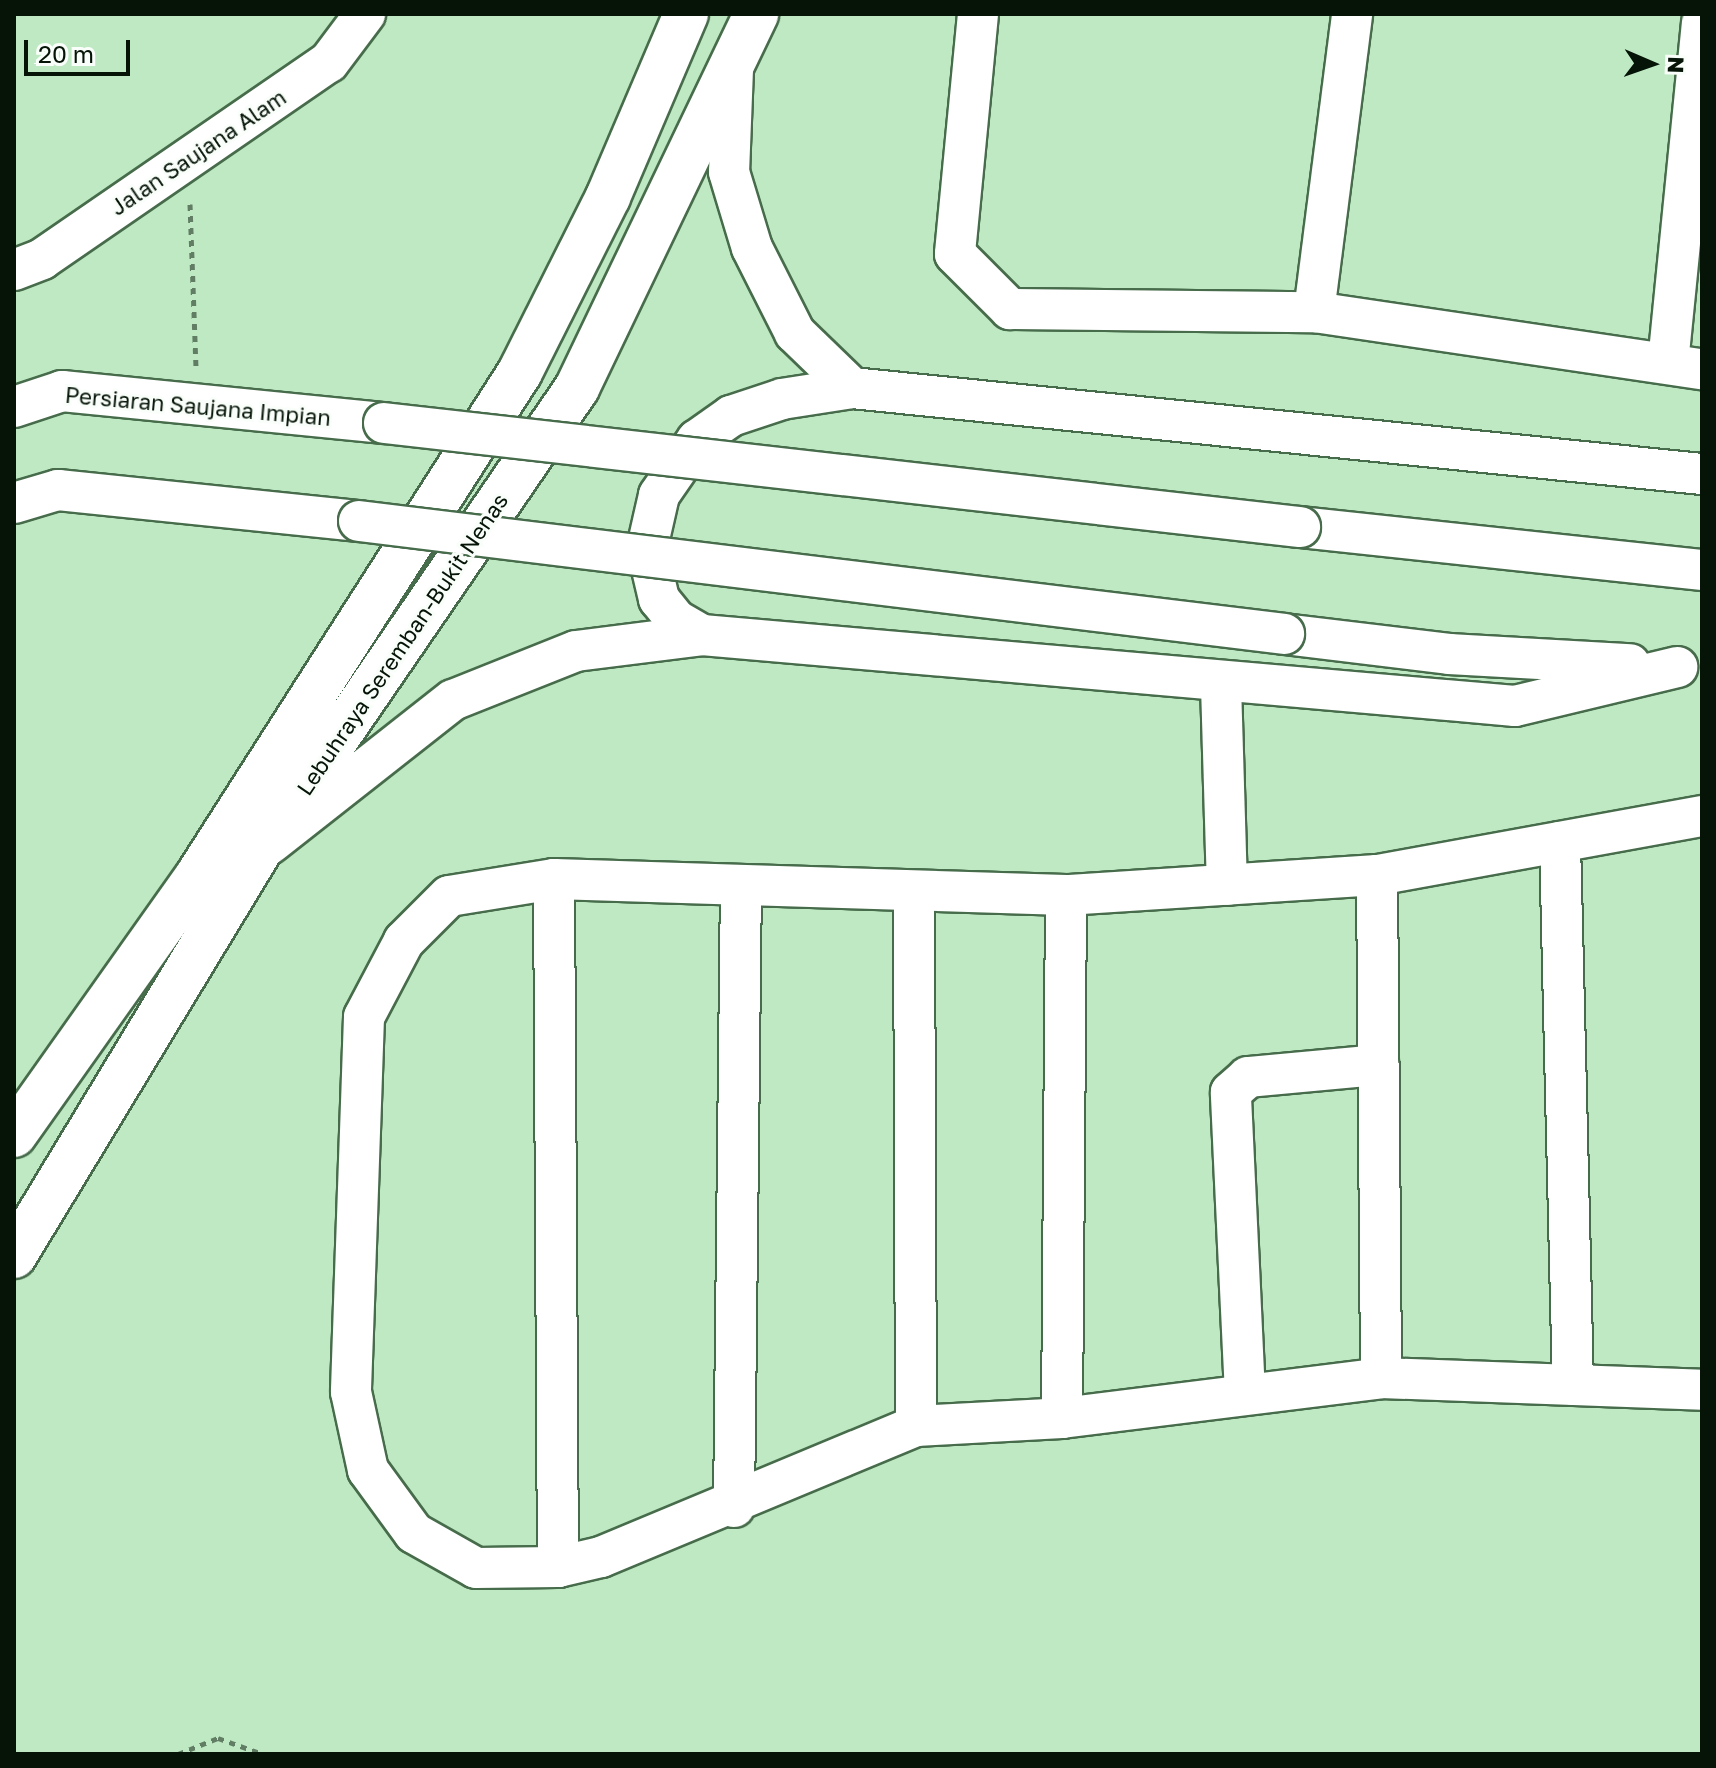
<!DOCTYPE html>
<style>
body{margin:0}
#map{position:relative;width:1716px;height:1768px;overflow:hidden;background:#bee9c2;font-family:"Golos Text",sans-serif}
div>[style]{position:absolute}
.path>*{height:5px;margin-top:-2.5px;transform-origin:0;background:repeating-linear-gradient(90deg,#617e64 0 6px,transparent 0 12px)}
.roads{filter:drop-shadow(2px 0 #476c4b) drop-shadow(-2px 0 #476c4b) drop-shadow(0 2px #476c4b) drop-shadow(0 -2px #476c4b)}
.minor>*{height:40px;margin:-20px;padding:0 20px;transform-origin:20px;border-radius:20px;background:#fff}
.highway>*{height:44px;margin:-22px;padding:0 22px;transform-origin:22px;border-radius:22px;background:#fff}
.bridges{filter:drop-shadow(2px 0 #476c4b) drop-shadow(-2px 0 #476c4b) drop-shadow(0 2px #476c4b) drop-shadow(0 -2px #476c4b)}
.minor-bridge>*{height:40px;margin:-20px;padding:0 20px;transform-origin:20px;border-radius:20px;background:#fff}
span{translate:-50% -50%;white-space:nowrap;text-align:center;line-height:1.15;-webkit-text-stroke:6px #fafefa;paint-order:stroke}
.street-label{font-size:22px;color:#051407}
.frame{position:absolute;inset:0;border:16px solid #051407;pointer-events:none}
.north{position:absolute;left:1612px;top:24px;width:80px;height:80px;-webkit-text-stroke:6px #fafefa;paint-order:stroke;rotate:92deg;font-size:22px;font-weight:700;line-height:32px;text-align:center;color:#051407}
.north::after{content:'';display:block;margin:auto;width:28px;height:36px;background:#051407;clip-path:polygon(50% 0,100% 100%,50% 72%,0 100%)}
.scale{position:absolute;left:24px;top:40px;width:106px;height:36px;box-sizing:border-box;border:4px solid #051407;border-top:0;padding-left:10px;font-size:24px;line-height:28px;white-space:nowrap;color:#051407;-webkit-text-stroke:6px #fafefa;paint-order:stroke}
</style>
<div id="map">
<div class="path">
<i style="left:190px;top:204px;width:165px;rotate:87.9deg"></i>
<i style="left:178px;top:1754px;width:43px;rotate:-21.8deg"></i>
<i style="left:218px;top:1738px;width:48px;rotate:19.6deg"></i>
</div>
<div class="roads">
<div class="minor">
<i style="left:978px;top:14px;width:241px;rotate:95.5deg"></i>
<i style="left:955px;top:254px;width:78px;rotate:45deg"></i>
<i style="left:1010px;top:309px;width:304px;rotate:0.6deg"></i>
<i style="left:1314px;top:312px;width:392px;rotate:8.4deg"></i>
<i style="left:733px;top:69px;width:103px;rotate:92.2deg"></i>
<i style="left:729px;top:172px;width:79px;rotate:73.2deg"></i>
<i style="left:752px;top:248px;width:95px;rotate:63.2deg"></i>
<i style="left:795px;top:333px;width:79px;rotate:44deg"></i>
<i style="left:852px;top:388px;width:854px;rotate:5.78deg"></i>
<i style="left:14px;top:270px;width:30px;rotate:-21deg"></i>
<i style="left:42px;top:259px;width:348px;rotate:-34.5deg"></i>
<i style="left:329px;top:62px;width:60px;rotate:-53.1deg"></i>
<i style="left:1314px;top:312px;width:300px;rotate:-82.7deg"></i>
<i style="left:1668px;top:363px;width:342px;rotate:-84.3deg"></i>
<i style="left:14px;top:407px;width:51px;rotate:-18.4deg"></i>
<i style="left:62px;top:391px;width:324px;rotate:5.7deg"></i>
<i style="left:14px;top:503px;width:46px;rotate:-16.5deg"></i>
<i style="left:58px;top:490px;width:303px;rotate:5.9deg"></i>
<i style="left:1300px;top:527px;width:404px;rotate:6.1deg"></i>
<i style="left:1284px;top:634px;width:166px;rotate:6.9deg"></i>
<i style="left:1449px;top:654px;width:181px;rotate:3.2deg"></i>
<i style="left:702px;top:635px;width:30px;rotate:-150deg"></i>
<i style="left:676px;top:620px;width:27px;rotate:-129deg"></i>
<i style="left:659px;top:599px;width:52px;rotate:-103.2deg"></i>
<i style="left:647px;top:548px;width:54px;rotate:-77.2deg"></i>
<i style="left:659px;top:495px;width:67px;rotate:-55.4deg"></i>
<i style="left:697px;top:440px;width:42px;rotate:-35.2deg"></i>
<i style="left:731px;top:416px;width:54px;rotate:-18.4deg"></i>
<i style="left:782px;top:399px;width:71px;rotate:-8.9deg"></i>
<i style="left:1221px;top:685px;width:200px;rotate:88.3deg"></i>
<i style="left:1702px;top:816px;width:330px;rotate:169.7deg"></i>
<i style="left:1377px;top:875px;width:312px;rotate:176.3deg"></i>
<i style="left:1066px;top:895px;width:512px;rotate:-178.21deg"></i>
<i style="left:554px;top:879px;width:106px;rotate:170.8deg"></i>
<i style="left:449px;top:896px;width:64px;rotate:135deg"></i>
<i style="left:404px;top:941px;width:86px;rotate:117.8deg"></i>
<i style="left:364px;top:1017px;width:375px;rotate:92deg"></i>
<i style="left:351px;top:1392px;width:80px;rotate:77.7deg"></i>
<i style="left:368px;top:1470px;width:78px;rotate:53.9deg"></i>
<i style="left:414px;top:1533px;width:71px;rotate:29.4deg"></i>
<i style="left:476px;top:1568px;width:82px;rotate:-0.7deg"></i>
<i style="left:558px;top:1567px;width:44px;rotate:-13.1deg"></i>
<i style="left:601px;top:1557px;width:341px;rotate:-22.6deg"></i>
<i style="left:916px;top:1426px;width:146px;rotate:-3.1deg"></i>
<i style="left:1062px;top:1418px;width:321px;rotate:-7.1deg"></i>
<i style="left:1381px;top:1378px;width:321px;rotate:2.1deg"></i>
<i style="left:1560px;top:842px;width:543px;rotate:88.63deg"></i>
<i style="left:271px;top:843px;width:231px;rotate:-38.2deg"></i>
<i style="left:453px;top:700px;width:132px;rotate:-21.7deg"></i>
<i style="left:576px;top:651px;width:127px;rotate:-7.2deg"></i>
<i style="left:702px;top:635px;width:816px;rotate:4.99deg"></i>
<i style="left:1515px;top:706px;width:167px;rotate:-13.5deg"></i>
<i style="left:1377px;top:875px;width:503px;rotate:89.54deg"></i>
<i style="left:554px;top:879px;width:688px;rotate:89.67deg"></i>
<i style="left:914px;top:891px;width:535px;rotate:89.79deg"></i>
<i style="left:1245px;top:1394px;width:302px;rotate:-92.7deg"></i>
<i style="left:1231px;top:1092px;width:23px;rotate:-41deg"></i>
<i style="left:1248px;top:1077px;width:131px;rotate:-5.3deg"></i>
<i style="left:1062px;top:1418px;width:523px;rotate:-89.56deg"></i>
<i style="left:734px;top:1507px;width:622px;rotate:-89.36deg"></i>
</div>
<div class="highway">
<i style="left:14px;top:1135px;width:319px;rotate:-54.7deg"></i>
<i style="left:198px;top:875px;width:597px;rotate:-57.37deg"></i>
<i style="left:520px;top:372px;width:196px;rotate:-63.3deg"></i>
<i style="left:608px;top:197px;width:199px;rotate:-66.9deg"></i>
<i style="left:14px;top:1256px;width:471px;rotate:-58.8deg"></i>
<i style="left:258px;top:853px;width:564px;rotate:-55.55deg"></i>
<i style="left:577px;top:388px;width:415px;rotate:-64.4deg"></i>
</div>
</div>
<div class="bridges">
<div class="minor-bridge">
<i style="left:384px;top:423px;width:922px;rotate:6.48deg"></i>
<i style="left:359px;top:521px;width:932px;rotate:6.96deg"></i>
</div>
</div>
<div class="street-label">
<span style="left:198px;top:152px;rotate:-34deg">Jalan Saujana Alam</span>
<span style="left:198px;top:406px;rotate:5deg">Persiaran Saujana Impian</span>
<span style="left:402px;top:644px;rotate:-56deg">Lebuhraya Seremban-Bukit Nenas</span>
</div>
<div class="frame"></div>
<div class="north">N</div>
<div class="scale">20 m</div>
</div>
